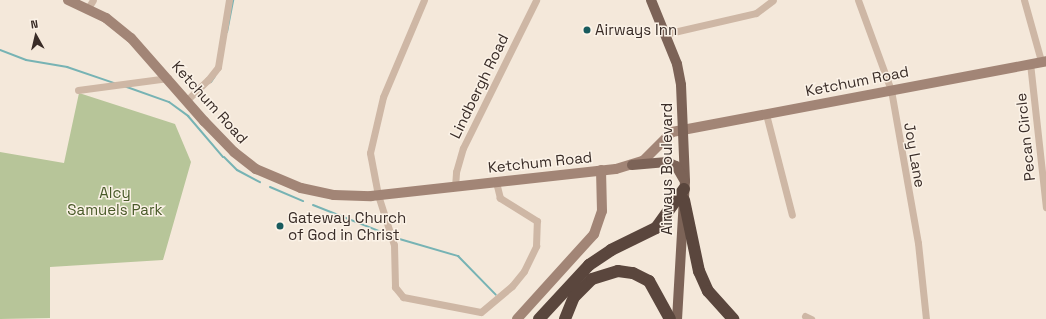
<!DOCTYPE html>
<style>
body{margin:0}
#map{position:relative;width:1046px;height:319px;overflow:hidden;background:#f4e8da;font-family:"Space Grotesk",sans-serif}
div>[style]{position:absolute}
.green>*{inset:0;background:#b7c599}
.stream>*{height:2px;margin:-1px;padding:0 1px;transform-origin:1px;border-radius:1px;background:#77b3b4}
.street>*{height:7px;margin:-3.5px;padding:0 3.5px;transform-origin:3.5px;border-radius:3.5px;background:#ceb7a5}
.secondary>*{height:10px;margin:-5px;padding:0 5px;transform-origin:5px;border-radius:5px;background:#a28576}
.primary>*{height:10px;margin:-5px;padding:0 5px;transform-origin:5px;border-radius:5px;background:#7c6357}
.highway>*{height:12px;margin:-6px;padding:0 6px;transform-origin:6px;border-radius:6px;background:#5a463d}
.dots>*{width:11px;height:11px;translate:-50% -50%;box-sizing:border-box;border:2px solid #fbf2e7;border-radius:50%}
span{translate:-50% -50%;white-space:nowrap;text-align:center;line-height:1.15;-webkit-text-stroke:3px #fbf2e7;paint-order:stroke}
.poi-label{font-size:15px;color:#392c27}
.left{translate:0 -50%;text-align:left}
.street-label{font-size:15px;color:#392c27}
.park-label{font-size:15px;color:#485928}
.north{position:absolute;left:16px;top:16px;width:40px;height:40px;-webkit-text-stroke:3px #fbf2e7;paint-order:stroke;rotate:352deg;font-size:11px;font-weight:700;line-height:16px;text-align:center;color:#392c27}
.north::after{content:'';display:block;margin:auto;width:14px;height:18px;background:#392c27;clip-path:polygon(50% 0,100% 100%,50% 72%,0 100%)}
</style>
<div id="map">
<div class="green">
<i style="clip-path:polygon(79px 93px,175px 124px,191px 162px,163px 260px,50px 267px,50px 318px,0 319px,0 152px,64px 163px)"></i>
</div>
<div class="stream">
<i style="left:227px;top:32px;width:33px;rotate:-79deg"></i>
<i style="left:0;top:50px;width:28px;rotate:21deg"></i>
<i style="left:26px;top:60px;width:42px;rotate:9.7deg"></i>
<i style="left:67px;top:67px;width:50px;rotate:18.8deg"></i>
<i style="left:211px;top:82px;width:7px;rotate:-56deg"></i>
<i style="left:124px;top:86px;width:48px;rotate:19.6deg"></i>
<i style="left:169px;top:102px;width:24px;rotate:36deg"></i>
<i style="left:188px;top:116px;width:54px;rotate:49.5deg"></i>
<i style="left:224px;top:157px;width:18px;rotate:45deg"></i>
<i style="left:237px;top:170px;width:26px;rotate:28deg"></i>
<i style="left:270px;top:187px;width:36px;rotate:23deg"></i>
<i style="left:313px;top:205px;width:76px;rotate:21.5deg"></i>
<i style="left:396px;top:238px;width:65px;rotate:16.2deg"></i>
<i style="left:458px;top:256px;width:54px;rotate:45.7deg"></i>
</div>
<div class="street">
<i style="left:424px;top:0;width:105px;rotate:112.9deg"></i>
<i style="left:383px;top:97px;width:57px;rotate:103.1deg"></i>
<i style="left:370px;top:153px;width:43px;rotate:79.2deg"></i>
<i style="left:378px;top:195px;width:52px;rotate:72.3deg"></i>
<i style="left:394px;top:245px;width:42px;rotate:88.6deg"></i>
<i style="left:395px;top:287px;width:13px;rotate:51deg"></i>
<i style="left:403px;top:297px;width:79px;rotate:10.9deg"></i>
<i style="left:481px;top:312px;width:40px;rotate:-40deg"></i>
<i style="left:512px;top:286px;width:19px;rotate:-51deg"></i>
<i style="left:524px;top:271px;width:28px;rotate:-64deg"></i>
<i style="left:536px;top:246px;width:25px;rotate:-88deg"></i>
<i style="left:537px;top:221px;width:44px;rotate:-148.1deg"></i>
<i style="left:500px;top:198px;width:16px;rotate:-104deg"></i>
<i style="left:858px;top:0;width:96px;rotate:69.9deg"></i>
<i style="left:891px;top:90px;width:155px;rotate:80deg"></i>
<i style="left:918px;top:243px;width:76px;rotate:84deg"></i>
<i style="left:1024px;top:0;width:63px;rotate:74.4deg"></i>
<i style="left:88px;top:8px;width:9px;rotate:-58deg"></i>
<i style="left:665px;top:34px;width:93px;rotate:-13deg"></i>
<i style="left:756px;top:13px;width:21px;rotate:-37deg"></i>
<i style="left:1030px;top:63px;width:145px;rotate:83.7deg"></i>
<i style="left:78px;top:90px;width:91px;rotate:-7.6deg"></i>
<i style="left:187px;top:100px;width:29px;rotate:-44deg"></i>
<i style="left:208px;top:80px;width:16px;rotate:-52deg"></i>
<i style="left:218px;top:67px;width:68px;rotate:-80.7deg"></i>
<i style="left:766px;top:114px;width:104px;rotate:75.6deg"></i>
<i style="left:455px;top:187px;width:15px;rotate:-86deg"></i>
<i style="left:456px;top:172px;width:25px;rotate:-74deg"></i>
<i style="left:463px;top:148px;width:165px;rotate:-63.7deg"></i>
<i style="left:805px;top:316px;width:7px;rotate:27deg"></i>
</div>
<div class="secondary">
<i style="left:68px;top:0;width:42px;rotate:25.3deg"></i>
<i style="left:106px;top:18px;width:32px;rotate:39deg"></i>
<i style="left:131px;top:38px;width:111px;rotate:48.7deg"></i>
<i style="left:204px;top:121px;width:43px;rotate:45.9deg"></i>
<i style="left:234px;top:152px;width:28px;rotate:38deg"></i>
<i style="left:256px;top:169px;width:49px;rotate:22.9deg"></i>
<i style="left:301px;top:188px;width:34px;rotate:12deg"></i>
<i style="left:334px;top:195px;width:37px;rotate:2deg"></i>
<i style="left:371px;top:196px;width:246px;rotate:-6.3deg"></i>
<i style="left:616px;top:169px;width:28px;rotate:-17deg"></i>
<i style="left:643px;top:161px;width:41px;rotate:-45deg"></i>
<i style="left:672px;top:132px;width:381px;rotate:-10.7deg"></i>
<i style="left:517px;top:319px;width:115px;rotate:-47.8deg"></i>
<i style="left:594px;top:234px;width:24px;rotate:-71deg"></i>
<i style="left:602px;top:211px;width:41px;rotate:-91.4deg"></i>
</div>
<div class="primary">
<i style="left:651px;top:0;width:69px;rotate:67.9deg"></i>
<i style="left:677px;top:64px;width:21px;rotate:79deg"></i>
<i style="left:681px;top:85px;width:96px;rotate:87.6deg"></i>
<i style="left:685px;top:181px;width:138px;rotate:93.3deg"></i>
<i style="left:632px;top:165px;width:35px;rotate:-5deg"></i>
<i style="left:667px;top:162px;width:10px;rotate:24deg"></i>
<i style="left:676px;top:166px;width:16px;rotate:60deg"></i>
</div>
<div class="highway">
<i style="left:684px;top:200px;width:73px;rotate:78.1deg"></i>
<i style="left:699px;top:271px;width:22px;rotate:66deg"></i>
<i style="left:708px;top:291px;width:38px;rotate:48deg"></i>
<i style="left:539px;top:319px;width:74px;rotate:-47.2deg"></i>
<i style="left:589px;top:265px;width:27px;rotate:-34deg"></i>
<i style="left:611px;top:250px;width:50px;rotate:-26.1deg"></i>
<i style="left:656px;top:228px;width:48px;rotate:-54.3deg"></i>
<i style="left:565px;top:319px;width:24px;rotate:-68deg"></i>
<i style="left:574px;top:297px;width:25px;rotate:-45deg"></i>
<i style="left:592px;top:279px;width:27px;rotate:-17deg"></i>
<i style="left:618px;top:271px;width:15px;rotate:8deg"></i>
<i style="left:633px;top:273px;width:18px;rotate:27deg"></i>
<i style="left:649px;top:281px;width:43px;rotate:61.1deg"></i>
</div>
<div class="dots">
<i style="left:587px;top:30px;background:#185b5e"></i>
<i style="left:280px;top:226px;background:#185b5e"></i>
</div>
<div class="poi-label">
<span class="left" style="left:595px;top:30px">Airways Inn</span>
<span class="left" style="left:288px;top:226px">Gateway Church<br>of God in Christ</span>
</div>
<div class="street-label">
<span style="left:857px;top:81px;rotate:-11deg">Ketchum Road</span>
<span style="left:479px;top:86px;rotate:-64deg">Lindbergh Road</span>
<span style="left:210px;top:102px;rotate:48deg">Ketchum Road</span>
<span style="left:1025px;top:137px;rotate:-96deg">Pecan Circle</span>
<span style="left:915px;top:155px;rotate:80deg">Joy Lane</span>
<span style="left:540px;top:162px;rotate:-6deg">Ketchum Road</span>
<span style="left:667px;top:169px;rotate:-90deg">Airways Boulevard</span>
</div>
<div class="park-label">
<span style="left:115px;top:201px">Alcy<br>Samuels Park</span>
</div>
<div class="north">N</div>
</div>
